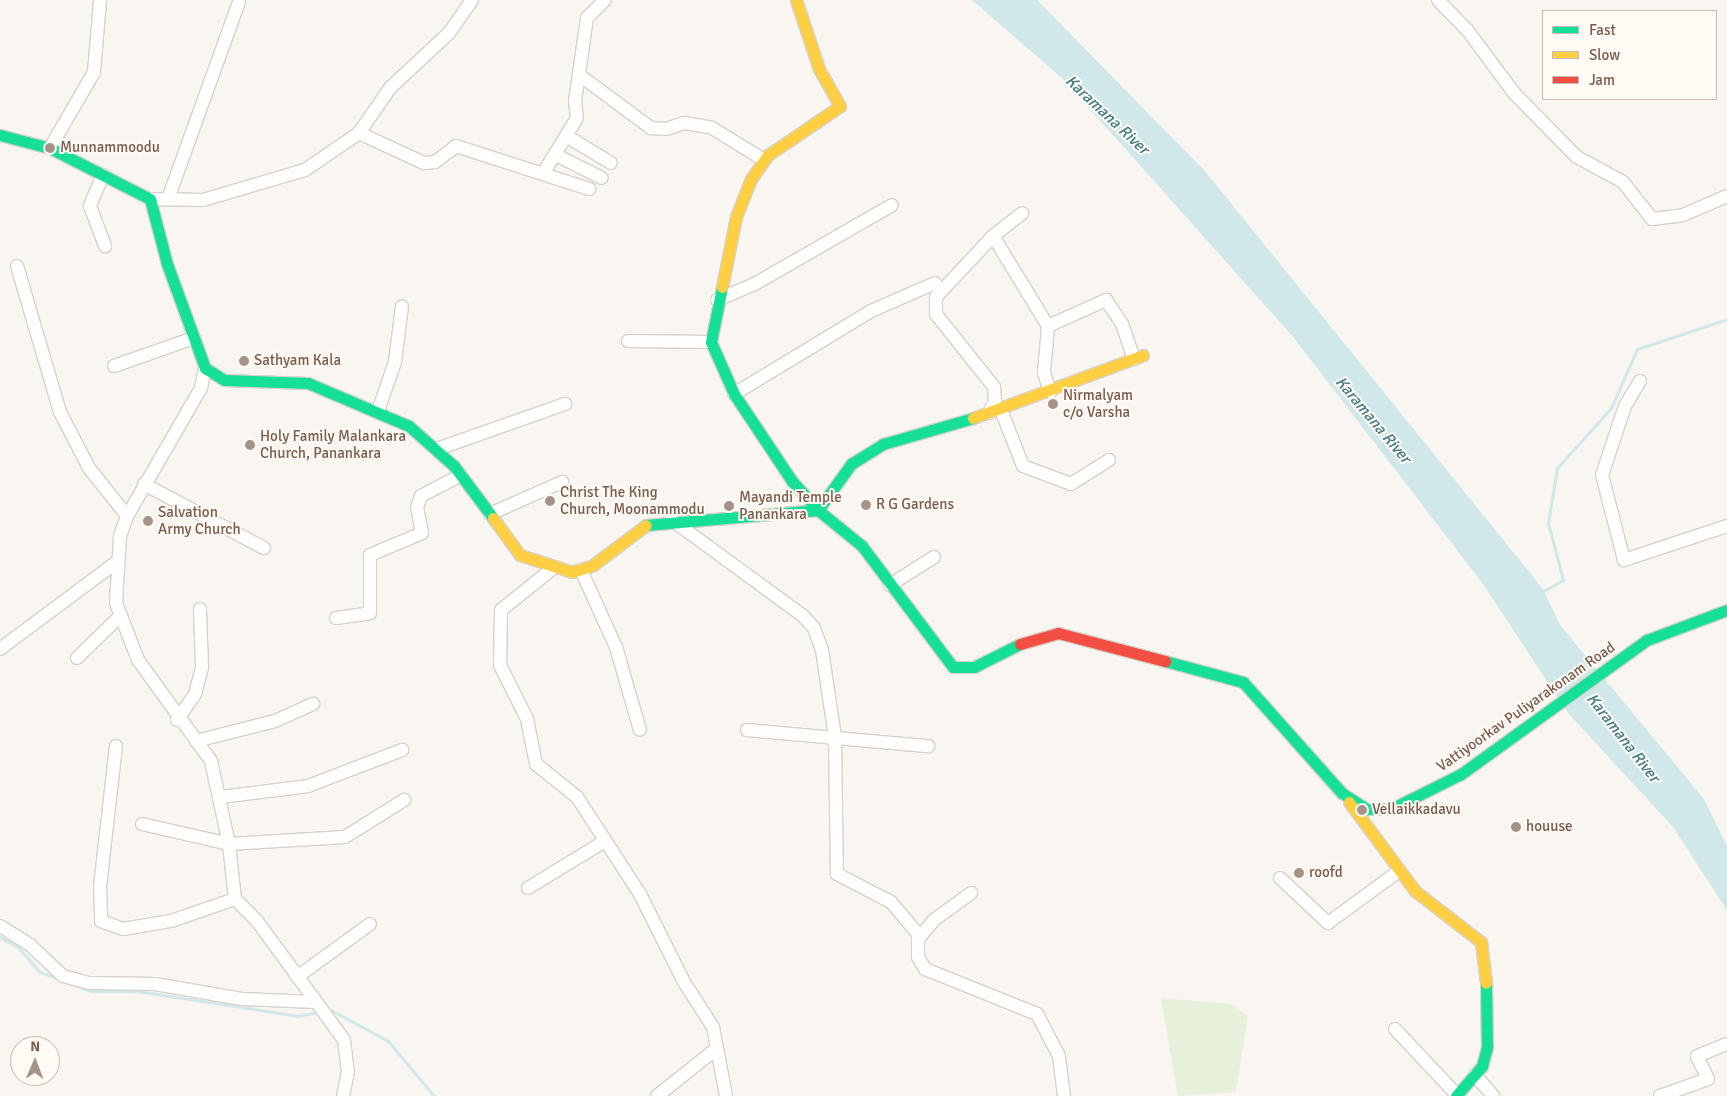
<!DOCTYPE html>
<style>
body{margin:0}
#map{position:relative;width:1727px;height:1096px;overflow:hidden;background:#f9f5f0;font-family:Signika,sans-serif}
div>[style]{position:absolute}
.green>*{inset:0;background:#e7f0db}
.water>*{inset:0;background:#d0e8ea}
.stream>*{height:3px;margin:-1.5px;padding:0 1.5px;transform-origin:1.5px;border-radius:1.5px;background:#d0e8ea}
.roads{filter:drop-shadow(1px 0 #d7d1cb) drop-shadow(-1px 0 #d7d1cb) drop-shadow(0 1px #d7d1cb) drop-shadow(0 -1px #d7d1cb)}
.street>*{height:12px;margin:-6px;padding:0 6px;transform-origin:6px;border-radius:6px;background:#fefefd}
.fast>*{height:11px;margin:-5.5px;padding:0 5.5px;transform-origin:5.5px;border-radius:5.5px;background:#16e098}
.slow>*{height:11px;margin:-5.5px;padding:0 5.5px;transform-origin:5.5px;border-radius:5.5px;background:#ffcf43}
.jam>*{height:11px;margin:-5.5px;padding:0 5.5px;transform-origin:5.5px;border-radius:5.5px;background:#f24e42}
.dots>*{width:14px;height:14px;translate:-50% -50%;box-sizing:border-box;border:2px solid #fffaf3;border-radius:50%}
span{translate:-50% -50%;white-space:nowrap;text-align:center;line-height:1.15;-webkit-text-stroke:4px #fffaf3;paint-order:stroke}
.poi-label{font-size:15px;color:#7a5c4d}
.left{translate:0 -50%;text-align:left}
.street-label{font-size:15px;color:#7a5c4d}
.water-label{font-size:16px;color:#437c86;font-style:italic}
.legend{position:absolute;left:1542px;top:10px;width:175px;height:90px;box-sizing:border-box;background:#fffaf3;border:1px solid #cabbb1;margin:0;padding:6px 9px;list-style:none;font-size:15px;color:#7a5c4d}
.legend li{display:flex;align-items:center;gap:10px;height:25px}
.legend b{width:25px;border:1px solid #cabbb1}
.north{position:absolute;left:10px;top:1036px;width:50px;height:50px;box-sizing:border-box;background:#fffaf3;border:1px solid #cabbb1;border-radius:50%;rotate:1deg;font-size:14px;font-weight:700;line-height:20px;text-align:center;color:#7a5c4d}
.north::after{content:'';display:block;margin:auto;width:18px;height:22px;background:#a69286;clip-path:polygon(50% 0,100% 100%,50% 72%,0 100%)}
</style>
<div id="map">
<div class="green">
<i style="clip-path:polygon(1161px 998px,1231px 1004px,1248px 1016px,1236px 1092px,1178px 1096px)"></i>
</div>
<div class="water">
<i style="clip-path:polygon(972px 0,1037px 0,1204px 170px,1543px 589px,1560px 625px,1704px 799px,1727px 846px,1727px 910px,1673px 827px,1568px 713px,1483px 584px,1294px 338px,1063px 79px)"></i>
</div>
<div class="stream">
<i style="left:1542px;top:592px;width:24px;rotate:-30deg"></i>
<i style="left:1563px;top:580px;width:59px;rotate:-104.7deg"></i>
<i style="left:1548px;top:523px;width:56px;rotate:-80.7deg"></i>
<i style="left:1557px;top:468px;width:81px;rotate:-48deg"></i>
<i style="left:1611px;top:408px;width:64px;rotate:-66.2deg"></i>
<i style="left:1637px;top:349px;width:95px;rotate:-18.4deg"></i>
<i style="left:0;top:937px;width:22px;rotate:30deg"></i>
<i style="left:19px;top:948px;width:32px;rotate:49deg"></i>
<i style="left:40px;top:972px;width:21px;rotate:19deg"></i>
<i style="left:75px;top:985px;width:17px;rotate:21deg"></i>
<i style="left:91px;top:991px;width:46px"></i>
<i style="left:137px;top:991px;width:163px;rotate:8.8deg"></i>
<i style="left:298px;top:1016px;width:16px;rotate:-11deg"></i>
<i style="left:331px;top:1010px;width:65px;rotate:28.5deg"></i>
<i style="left:388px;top:1041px;width:72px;rotate:50.1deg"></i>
</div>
<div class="roads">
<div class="street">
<i style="left:1438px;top:0;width:43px;rotate:45.9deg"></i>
<i style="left:1468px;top:31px;width:77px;rotate:53.4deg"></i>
<i style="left:1514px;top:93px;width:90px;rotate:45.5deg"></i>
<i style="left:1577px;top:157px;width:52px;rotate:28.5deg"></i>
<i style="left:1623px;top:182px;width:47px;rotate:51.9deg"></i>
<i style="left:1652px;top:219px;width:31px;rotate:-7deg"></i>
<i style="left:1683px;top:215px;width:48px;rotate:-23.4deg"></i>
<i style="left:582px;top:77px;width:86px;rotate:36.5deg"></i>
<i style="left:651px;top:128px;width:15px;rotate:4deg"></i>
<i style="left:666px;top:129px;width:20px;rotate:-18deg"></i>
<i style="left:685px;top:123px;width:27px;rotate:10deg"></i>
<i style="left:712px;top:128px;width:61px;rotate:31.6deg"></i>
<i style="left:359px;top:133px;width:72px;rotate:24.8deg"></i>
<i style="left:424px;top:163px;width:11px;rotate:-5deg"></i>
<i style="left:435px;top:162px;width:26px;rotate:-37deg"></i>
<i style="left:456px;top:146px;width:140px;rotate:17.9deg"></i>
<i style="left:568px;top:137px;width:50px;rotate:31.2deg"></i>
<i style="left:50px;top:148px;width:88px;rotate:-59.9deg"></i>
<i style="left:94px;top:72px;width:72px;rotate:-85.2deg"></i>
<i style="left:556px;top:155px;width:51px;rotate:26.6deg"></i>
<i style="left:544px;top:172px;width:63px;rotate:-58.6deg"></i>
<i style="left:577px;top:118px;width:17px;rotate:-97deg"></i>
<i style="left:575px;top:101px;width:84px;rotate:-81.8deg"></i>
<i style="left:587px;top:18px;width:25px;rotate:-45deg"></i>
<i style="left:103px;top:175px;width:34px;rotate:113deg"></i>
<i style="left:90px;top:206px;width:43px;rotate:69.4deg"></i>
<i style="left:150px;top:199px;width:53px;rotate:1.1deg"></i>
<i style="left:203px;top:200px;width:106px;rotate:-16.4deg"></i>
<i style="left:305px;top:170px;width:65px;rotate:-34.4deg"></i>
<i style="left:359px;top:133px;width:55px;rotate:-55.4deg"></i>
<i style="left:390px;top:88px;width:81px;rotate:-43deg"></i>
<i style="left:449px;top:33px;width:40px;rotate:-55.1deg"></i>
<i style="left:168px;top:199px;width:209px;rotate:-70.2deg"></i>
<i style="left:993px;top:236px;width:105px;rotate:58.6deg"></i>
<i style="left:1048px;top:326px;width:47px;rotate:94.9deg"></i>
<i style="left:1044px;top:373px;width:20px;rotate:72deg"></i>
<i style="left:17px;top:266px;width:152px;rotate:73.6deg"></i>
<i style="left:60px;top:412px;width:63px;rotate:62.6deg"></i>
<i style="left:89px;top:468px;width:61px;rotate:51.6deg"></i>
<i style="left:717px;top:300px;width:39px;rotate:-23deg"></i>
<i style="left:753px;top:285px;width:160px;rotate:-29.9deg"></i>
<i style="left:1048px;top:326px;width:64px;rotate:-24.1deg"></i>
<i style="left:1106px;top:300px;width:29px;rotate:56deg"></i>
<i style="left:1122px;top:324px;width:37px;rotate:71deg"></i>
<i style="left:628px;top:341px;width:83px;rotate:0.7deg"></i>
<i style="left:114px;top:366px;width:85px;rotate:-19.3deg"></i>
<i style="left:205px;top:368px;width:20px;rotate:101deg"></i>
<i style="left:201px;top:388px;width:148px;rotate:120deg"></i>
<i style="left:127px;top:516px;width:21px;rotate:109deg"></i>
<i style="left:120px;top:536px;width:67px;rotate:93.4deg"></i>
<i style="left:116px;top:603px;width:61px;rotate:68.9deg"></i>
<i style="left:138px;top:660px;width:125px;rotate:54.1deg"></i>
<i style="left:211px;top:761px;width:85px;rotate:77.8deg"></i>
<i style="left:229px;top:844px;width:55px;rotate:83.8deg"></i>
<i style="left:235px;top:899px;width:31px;rotate:45deg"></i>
<i style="left:257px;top:921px;width:147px;rotate:53.8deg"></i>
<i style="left:344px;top:1040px;width:31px;rotate:83deg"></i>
<i style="left:348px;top:1071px;width:25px;rotate:101deg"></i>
<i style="left:1640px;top:381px;width:29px;rotate:121deg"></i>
<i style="left:1625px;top:406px;width:73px;rotate:108.4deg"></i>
<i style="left:1602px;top:475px;width:88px;rotate:75.5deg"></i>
<i style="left:1624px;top:560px;width:108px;rotate:-18.3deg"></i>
<i style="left:734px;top:394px;width:160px;rotate:-31.2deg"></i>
<i style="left:871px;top:311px;width:70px;rotate:-23.6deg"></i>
<i style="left:1001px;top:410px;width:60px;rotate:68.6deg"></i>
<i style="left:1023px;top:466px;width:51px;rotate:20.6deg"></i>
<i style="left:1071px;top:484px;width:45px;rotate:-32.3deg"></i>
<i style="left:378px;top:411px;width:52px;rotate:-70.9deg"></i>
<i style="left:395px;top:362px;width:56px;rotate:-82.9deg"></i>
<i style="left:989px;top:413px;width:13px;rotate:-63deg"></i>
<i style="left:995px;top:401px;width:14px;rotate:-94deg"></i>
<i style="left:994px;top:387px;width:93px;rotate:-128.5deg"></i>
<i style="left:936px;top:314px;width:17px;rotate:-90deg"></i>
<i style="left:936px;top:297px;width:83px;rotate:-46.9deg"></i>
<i style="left:993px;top:236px;width:37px;rotate:-38deg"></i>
<i style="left:437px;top:449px;width:136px;rotate:-19.4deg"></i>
<i style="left:144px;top:484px;width:136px;rotate:28.1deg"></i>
<i style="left:490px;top:514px;width:79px;rotate:-24deg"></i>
<i style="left:672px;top:520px;width:162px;rotate:36.2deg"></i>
<i style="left:803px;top:616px;width:16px;rotate:47deg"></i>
<i style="left:814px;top:628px;width:23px;rotate:70deg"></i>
<i style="left:822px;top:650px;width:88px;rotate:81.5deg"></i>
<i style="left:835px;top:737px;width:137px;rotate:89.2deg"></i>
<i style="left:837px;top:874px;width:61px;rotate:27.4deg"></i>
<i style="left:891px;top:902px;width:42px;rotate:49.8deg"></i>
<i style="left:918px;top:934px;width:23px;rotate:90deg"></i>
<i style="left:918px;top:957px;width:14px;rotate:60deg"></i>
<i style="left:925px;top:969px;width:121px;rotate:21.9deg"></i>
<i style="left:1037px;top:1014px;width:47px;rotate:62.4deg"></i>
<i style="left:1059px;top:1056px;width:40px;rotate:82.9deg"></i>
<i style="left:552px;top:569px;width:65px;rotate:141.2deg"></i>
<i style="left:501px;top:610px;width:55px;rotate:91deg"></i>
<i style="left:500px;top:665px;width:60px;rotate:63.4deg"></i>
<i style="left:527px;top:719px;width:46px;rotate:78.7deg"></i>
<i style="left:536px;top:764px;width:53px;rotate:38.8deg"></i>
<i style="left:577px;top:797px;width:116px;rotate:57deg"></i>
<i style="left:640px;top:894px;width:98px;rotate:63.4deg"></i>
<i style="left:684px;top:982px;width:54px;rotate:57.2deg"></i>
<i style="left:713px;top:1027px;width:70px;rotate:79.3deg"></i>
<i style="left:581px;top:570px;width:85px;rotate:65.6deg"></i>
<i style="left:616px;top:647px;width:86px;rotate:73.9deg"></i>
<i style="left:890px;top:585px;width:52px;rotate:-32.5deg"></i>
<i style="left:336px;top:618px;width:34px;rotate:-8deg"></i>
<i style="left:370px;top:613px;width:58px;rotate:-90deg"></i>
<i style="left:370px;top:555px;width:56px;rotate:-22.9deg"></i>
<i style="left:422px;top:533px;width:26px;rotate:-101deg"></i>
<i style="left:417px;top:507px;width:12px;rotate:-70deg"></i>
<i style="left:421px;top:496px;width:45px;rotate:-27.7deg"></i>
<i style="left:0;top:649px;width:147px;rotate:-36.7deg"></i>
<i style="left:77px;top:658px;width:59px;rotate:-44.3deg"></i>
<i style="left:177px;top:720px;width:32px;rotate:-55deg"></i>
<i style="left:195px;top:694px;width:28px;rotate:-75deg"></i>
<i style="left:202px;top:667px;width:58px;rotate:-92deg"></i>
<i style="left:747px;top:730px;width:182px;rotate:5.1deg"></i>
<i style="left:196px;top:741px;width:81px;rotate:-14.2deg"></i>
<i style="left:275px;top:721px;width:42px;rotate:-24.1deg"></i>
<i style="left:116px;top:746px;width:141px;rotate:96.5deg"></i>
<i style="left:100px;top:886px;width:35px;rotate:88deg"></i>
<i style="left:101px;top:921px;width:23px;rotate:20deg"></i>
<i style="left:123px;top:929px;width:49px;rotate:-9.5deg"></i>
<i style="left:171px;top:921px;width:68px;rotate:-19deg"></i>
<i style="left:221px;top:797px;width:88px;rotate:-7.2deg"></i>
<i style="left:308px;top:786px;width:101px;rotate:-21deg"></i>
<i style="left:142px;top:824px;width:89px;rotate:12.9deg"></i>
<i style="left:229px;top:844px;width:116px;rotate:-3.5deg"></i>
<i style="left:345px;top:837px;width:70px;rotate:-32.1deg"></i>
<i style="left:1280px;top:878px;width:66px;rotate:43.2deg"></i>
<i style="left:1328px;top:923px;width:88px;rotate:-36.2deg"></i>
<i style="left:528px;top:888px;width:90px;rotate:-31.4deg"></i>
<i style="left:0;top:926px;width:36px;rotate:32deg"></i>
<i style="left:30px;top:945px;width:45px;rotate:43.2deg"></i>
<i style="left:63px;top:976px;width:28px;rotate:15deg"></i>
<i style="left:90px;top:983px;width:65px;rotate:0.9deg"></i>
<i style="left:155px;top:984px;width:88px;rotate:9.8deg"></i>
<i style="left:242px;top:999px;width:74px;rotate:2.3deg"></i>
<i style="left:919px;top:938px;width:23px;rotate:-50deg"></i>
<i style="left:934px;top:920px;width:46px;rotate:-36.1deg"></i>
<i style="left:297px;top:977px;width:90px;rotate:-36deg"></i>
<i style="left:1395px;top:1029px;width:91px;rotate:46.8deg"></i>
<i style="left:1475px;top:1075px;width:28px;rotate:49deg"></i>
<i style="left:657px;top:1096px;width:75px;rotate:-38.5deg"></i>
<i style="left:1660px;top:1096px;width:51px;rotate:-19.5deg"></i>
<i style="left:1708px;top:1079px;width:25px;rotate:-116deg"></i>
<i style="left:1697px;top:1056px;width:32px;rotate:-22deg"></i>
</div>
<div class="fast">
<i style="left:0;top:135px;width:52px;rotate:14.6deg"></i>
<i style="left:50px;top:148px;width:112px;rotate:27deg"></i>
<i style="left:150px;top:199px;width:67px;rotate:75.3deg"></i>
<i style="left:167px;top:264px;width:111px;rotate:69.9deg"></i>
<i style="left:205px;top:368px;width:22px;rotate:32deg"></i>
<i style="left:224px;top:380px;width:84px;rotate:2deg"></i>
<i style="left:308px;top:383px;width:110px;rotate:23.1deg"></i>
<i style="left:409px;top:426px;width:60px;rotate:41.6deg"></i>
<i style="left:454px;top:466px;width:65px;rotate:53.1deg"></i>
<i style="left:722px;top:287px;width:56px;rotate:101.3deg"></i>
<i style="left:711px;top:342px;width:57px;rotate:66.1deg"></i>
<i style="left:734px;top:394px;width:105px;rotate:56.3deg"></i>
<i style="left:792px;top:481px;width:39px;rotate:48deg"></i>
<i style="left:818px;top:510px;width:57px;rotate:-54.3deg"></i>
<i style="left:851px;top:464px;width:38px;rotate:-32deg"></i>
<i style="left:883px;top:444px;width:94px;rotate:-16.1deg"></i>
<i style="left:646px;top:525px;width:173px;rotate:-5deg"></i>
<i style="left:818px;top:510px;width:57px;rotate:39.3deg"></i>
<i style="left:862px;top:546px;width:151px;rotate:53.1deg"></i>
<i style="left:953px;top:667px;width:21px"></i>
<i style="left:974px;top:667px;width:51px;rotate:-26.6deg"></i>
<i style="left:1165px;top:661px;width:81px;rotate:15.1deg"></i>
<i style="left:1243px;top:682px;width:149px;rotate:48.3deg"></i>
<i style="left:1342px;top:793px;width:30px;rotate:33deg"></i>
<i style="left:1367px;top:809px;width:24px"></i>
<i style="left:1391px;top:809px;width:78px;rotate:-26.6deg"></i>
<i style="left:1461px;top:774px;width:229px;rotate:-35.8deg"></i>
<i style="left:1647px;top:640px;width:85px;rotate:-20.6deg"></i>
<i style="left:1456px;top:1096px;width:40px;rotate:-49deg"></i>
<i style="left:1482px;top:1066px;width:20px;rotate:-75deg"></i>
<i style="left:1487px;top:1047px;width:64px;rotate:-90.9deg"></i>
</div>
<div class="slow">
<i style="left:722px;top:287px;width:71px;rotate:-78.7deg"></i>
<i style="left:736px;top:217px;width:41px;rotate:-68.5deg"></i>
<i style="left:751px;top:179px;width:29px;rotate:-55deg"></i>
<i style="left:768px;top:155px;width:87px;rotate:-34.2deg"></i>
<i style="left:840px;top:106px;width:43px;rotate:-119.6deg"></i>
<i style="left:819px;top:69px;width:73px;rotate:-108.4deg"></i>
<i style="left:973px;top:418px;width:181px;rotate:-20.3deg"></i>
<i style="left:493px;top:518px;width:46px;rotate:53.9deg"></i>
<i style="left:520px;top:555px;width:55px;rotate:18.1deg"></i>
<i style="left:572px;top:572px;width:22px;rotate:-18deg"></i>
<i style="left:593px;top:565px;width:66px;rotate:-37deg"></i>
<i style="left:1349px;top:802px;width:111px;rotate:53.4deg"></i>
<i style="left:1415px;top:891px;width:83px;rotate:37.7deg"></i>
<i style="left:1481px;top:942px;width:41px;rotate:83deg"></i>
</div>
<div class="jam">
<i style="left:1020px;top:644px;width:40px;rotate:-16deg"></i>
<i style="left:1058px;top:633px;width:111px;rotate:14.7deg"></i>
</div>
</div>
<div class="dots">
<i style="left:50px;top:148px;background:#a69286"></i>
<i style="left:244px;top:361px;background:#a69286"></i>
<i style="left:1053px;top:404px;background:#a69286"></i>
<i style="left:250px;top:445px;background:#a69286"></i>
<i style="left:550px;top:501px;background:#a69286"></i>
<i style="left:866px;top:505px;background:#a69286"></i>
<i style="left:729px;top:506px;background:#a69286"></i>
<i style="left:148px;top:521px;background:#a69286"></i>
<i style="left:1362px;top:810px;background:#a69286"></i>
<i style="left:1516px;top:827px;background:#a69286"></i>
<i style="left:1299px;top:873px;background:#a69286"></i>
</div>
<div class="poi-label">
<span class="left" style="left:60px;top:148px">Munnammoodu</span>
<span class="left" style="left:254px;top:361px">Sathyam Kala</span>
<span class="left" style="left:1063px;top:404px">Nirmalyam<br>c/o Varsha</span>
<span class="left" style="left:260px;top:445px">Holy Family Malankara<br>Church, Panankara</span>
<span class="left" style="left:560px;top:501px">Christ The King<br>Church, Moonammodu</span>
<span class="left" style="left:739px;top:506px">Mayandi Temple<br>Panankara</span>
<span class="left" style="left:876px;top:505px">R G Gardens</span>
<span class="left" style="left:158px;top:521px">Salvation<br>Army Church</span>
<span class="left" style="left:1372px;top:810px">Vellaikkadavu</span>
<span class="left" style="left:1526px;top:827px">houuse</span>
<span class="left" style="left:1309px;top:873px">roofd</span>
</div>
<div class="street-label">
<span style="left:1526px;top:707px;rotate:-35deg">Vattiyoorkav Puliyarakonam Road</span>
</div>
<div class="water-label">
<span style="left:1107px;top:115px;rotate:43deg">Karamana River</span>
<span style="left:1373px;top:420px;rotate:50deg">Karamana River</span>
<span style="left:1623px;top:738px;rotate:52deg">Karamana River</span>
</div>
<ul class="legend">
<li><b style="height:6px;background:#16e098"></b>Fast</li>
<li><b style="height:6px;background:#ffcf43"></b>Slow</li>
<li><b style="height:6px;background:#f24e42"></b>Jam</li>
</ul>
<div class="north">N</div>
</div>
